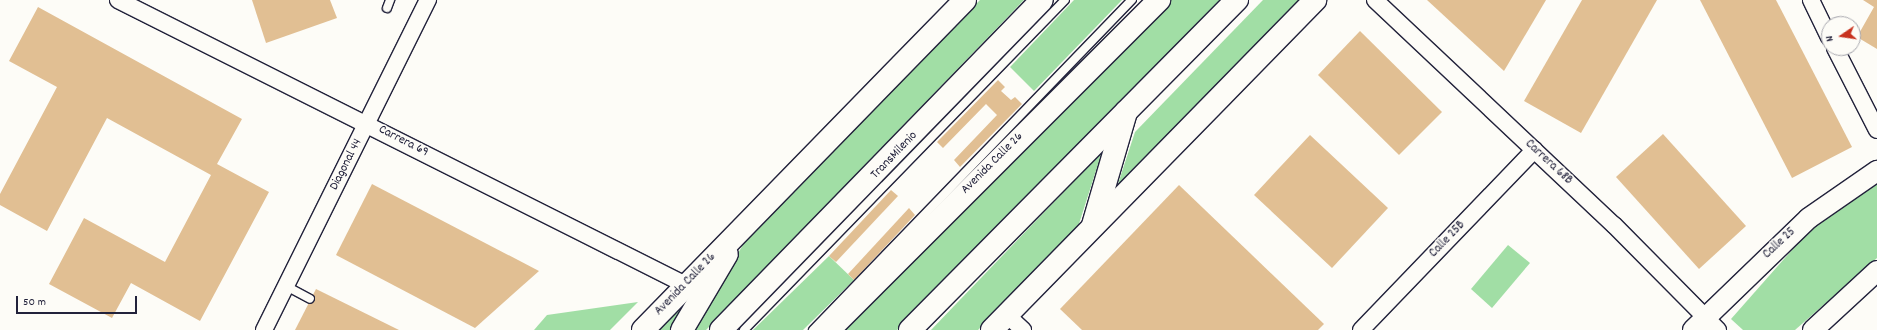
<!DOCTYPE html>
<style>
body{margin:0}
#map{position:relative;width:1877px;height:330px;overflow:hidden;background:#fdfcf7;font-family:Dekko,sans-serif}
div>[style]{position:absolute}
.green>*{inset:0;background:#a1dea5}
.building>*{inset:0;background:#e1bf93}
.roads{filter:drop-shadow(1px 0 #22223b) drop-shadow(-1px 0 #22223b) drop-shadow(0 1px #22223b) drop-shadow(0 -1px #22223b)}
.service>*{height:8px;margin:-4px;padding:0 4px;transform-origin:4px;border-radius:4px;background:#fdfcf7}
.minor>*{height:16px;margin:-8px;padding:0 8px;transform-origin:8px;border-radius:8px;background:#fdfcf7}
.tertiary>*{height:20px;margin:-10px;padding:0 10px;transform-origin:10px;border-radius:10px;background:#fdfcf7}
.primary>*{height:22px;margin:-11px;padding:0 11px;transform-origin:11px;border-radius:11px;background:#fdfcf7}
span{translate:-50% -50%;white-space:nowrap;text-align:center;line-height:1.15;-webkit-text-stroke:3px #fdfcf7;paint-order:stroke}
.street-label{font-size:13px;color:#22223b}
.north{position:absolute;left:1821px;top:16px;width:40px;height:40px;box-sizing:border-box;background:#fdfcf7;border:1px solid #a5a5ac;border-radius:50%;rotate:257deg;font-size:11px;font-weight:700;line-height:16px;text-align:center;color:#22223b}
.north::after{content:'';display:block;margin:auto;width:14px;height:18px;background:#c8321e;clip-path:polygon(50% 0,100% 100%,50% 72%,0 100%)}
.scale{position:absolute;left:16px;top:296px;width:121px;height:18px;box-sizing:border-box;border:2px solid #22223b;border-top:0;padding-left:5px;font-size:12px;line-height:14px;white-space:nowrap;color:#22223b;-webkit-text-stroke:3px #fdfcf7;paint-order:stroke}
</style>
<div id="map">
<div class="green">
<i style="clip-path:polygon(980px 0,1024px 0,706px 330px,691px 330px,746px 240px)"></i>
<i style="clip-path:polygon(1074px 0,1122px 0,1034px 91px,1010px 67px)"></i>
<i style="clip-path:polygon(1170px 0,1220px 0,897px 330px,841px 330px)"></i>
<i style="clip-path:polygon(1263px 0,1305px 0,1113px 199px,1135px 132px)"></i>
<i style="clip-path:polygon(1102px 152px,1077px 230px,978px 330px,931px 330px)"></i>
<i style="clip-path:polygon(1877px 184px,1877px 258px,1795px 330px,1743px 330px,1731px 319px,1807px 233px)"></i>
<i style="clip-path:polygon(1508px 245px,1530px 263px,1492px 308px,1471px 289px)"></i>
<i style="clip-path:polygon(829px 256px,854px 280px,803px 330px,753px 330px)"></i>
<i style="clip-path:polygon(638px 302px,610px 330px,534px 330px,547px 315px)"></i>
<i style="clip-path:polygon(686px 302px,674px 330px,659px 330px)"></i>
</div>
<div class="building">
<i style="clip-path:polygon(252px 0,330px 0,337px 18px,266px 43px)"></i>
<i style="clip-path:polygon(1427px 0,1546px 0,1504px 71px)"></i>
<i style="clip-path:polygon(1582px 0,1657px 0,1581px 133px,1524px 101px)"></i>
<i style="clip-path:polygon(1700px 0,1776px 0,1852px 147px,1792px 178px)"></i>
<i style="clip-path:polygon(1863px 0,1877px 0,1877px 49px,1857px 37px,1874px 7px)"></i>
<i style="clip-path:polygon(38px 7px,242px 119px,217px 164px,269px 192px,200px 321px,131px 283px,112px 318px,49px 284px,84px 218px,165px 262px,211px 175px,107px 118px,47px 231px,0 205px,0 194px,57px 87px,9px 61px)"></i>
<i style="clip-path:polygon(1360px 31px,1442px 112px,1399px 155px,1318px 75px)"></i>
<i style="clip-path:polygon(998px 80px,1005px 87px,1001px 91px,1011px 100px,1015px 97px,1022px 104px,960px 167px,954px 160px,997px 115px,986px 104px,943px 148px,937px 142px)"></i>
<i style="clip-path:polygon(1663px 134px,1746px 226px,1699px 269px,1616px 177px)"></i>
<i style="clip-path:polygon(1310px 135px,1388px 208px,1332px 268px,1254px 195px)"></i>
<i style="clip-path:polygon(372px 184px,539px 271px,475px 328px,336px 255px)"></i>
<i style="clip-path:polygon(1179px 185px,1324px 324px,1318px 330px,1082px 330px,1060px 309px)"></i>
<i style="clip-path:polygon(891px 190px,898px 196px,836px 262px,829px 256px)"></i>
<i style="clip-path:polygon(909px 208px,915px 215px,854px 280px,848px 274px)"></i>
<i style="clip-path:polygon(316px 289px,399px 330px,295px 330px)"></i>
</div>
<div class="roads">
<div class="service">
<i style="left:387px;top:8px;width:9px;rotate:-69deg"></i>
<i style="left:286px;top:286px;width:27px;rotate:28deg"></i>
<i style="left:744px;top:330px;width:460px;rotate:-45.8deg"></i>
<i style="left:813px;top:330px;width:459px;rotate:-46deg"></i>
</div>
<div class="minor">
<i style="left:118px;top:0;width:635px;rotate:26.65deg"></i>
<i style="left:1375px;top:0;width:328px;rotate:43.3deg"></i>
<i style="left:1614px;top:225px;width:148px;rotate:45.3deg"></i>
<i style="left:1811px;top:0;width:41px;rotate:64.1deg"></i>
<i style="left:1835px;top:48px;width:92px;rotate:62.9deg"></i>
<i style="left:1007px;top:315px;width:22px;rotate:43deg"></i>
<i style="left:264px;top:330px;width:369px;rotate:-63.6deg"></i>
<i style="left:1361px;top:330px;width:250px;rotate:-46.1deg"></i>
</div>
<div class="tertiary">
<i style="left:1693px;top:330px;width:161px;rotate:-44deg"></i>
<i style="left:1809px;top:218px;width:83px;rotate:-34.7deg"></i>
<i style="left:1813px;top:330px;width:87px;rotate:-42.7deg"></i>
</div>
<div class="primary">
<i style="left:1093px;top:225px;width:118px;rotate:-73.7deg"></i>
<i style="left:643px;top:330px;width:461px;rotate:-45.7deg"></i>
<i style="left:682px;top:330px;width:88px;rotate:-59.4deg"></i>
<i style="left:721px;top:330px;width:460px;rotate:-45.8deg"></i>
<i style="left:829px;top:330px;width:467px;rotate:-45deg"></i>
<i style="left:910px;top:330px;width:465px;rotate:-45.3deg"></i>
<i style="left:992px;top:330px;width:462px;rotate:-45.6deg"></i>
</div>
</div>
<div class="street-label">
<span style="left:403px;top:142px;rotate:27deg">Carrera 69</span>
<span style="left:895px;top:156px;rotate:-46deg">TransMilenio</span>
<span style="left:1548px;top:163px;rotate:43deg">Carrera 68B</span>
<span style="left:993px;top:164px;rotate:-45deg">Avenida Calle 26</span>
<span style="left:347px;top:165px;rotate:-63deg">Diagonal 44</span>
<span style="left:1448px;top:240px;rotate:-46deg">Calle 25B</span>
<span style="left:1780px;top:244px;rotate:-43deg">Calle 25</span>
<span style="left:686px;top:285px;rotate:-46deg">Avenida Calle 26</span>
</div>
<div class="north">N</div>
<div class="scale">50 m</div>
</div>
